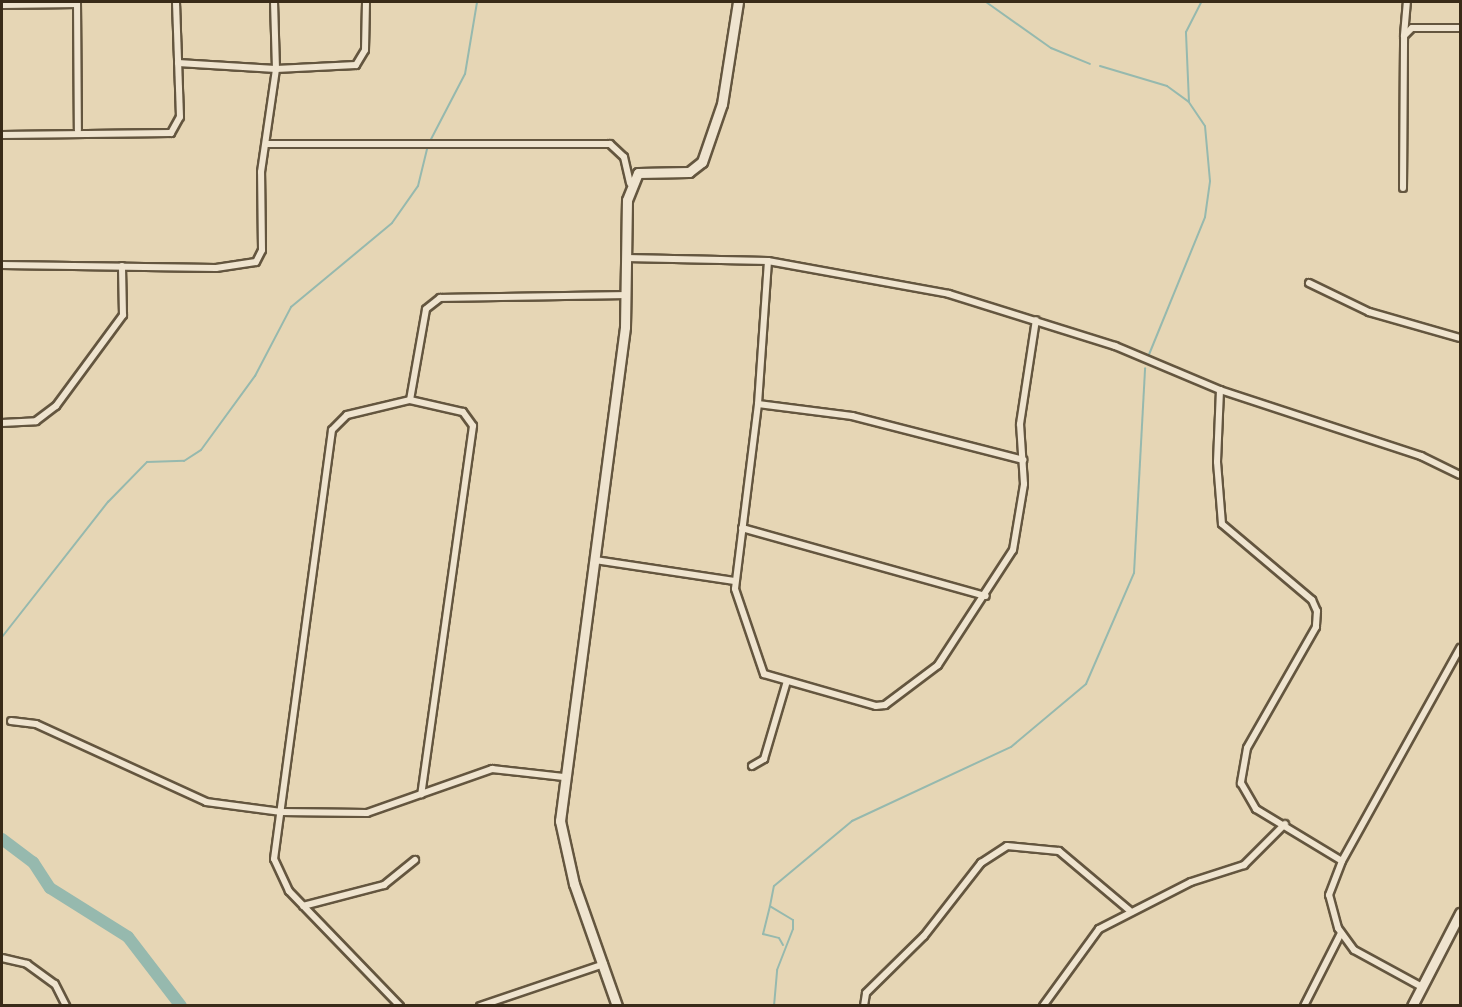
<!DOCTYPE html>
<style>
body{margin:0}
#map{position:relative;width:1462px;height:1007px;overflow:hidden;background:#e6d6b5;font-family:"IM FELL Double Pica",serif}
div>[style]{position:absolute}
.stream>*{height:2px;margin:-1px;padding:0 1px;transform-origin:1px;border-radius:1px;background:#96b9ae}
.river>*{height:12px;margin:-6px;padding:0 6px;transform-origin:6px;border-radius:6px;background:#96b9ae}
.roads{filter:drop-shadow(2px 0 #64563f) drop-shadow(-2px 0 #64563f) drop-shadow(0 2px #64563f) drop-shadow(0 -2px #64563f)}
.street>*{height:6px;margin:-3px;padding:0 3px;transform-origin:3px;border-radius:3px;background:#efe4cf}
.secondary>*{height:9px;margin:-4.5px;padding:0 4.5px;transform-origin:4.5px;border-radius:4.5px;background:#efe4cf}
span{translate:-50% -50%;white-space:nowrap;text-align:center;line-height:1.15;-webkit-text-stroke:5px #efe4cf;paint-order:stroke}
.frame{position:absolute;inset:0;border:3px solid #392b18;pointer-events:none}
</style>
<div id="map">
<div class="stream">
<i style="left:986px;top:2px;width:80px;rotate:35.3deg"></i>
<i style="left:1051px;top:48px;width:42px;rotate:22.3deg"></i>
<i style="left:1100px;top:66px;width:70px;rotate:16.6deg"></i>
<i style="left:1167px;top:86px;width:27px;rotate:36deg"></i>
<i style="left:1148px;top:357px;width:151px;rotate:-67.8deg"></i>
<i style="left:1205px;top:217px;width:36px;rotate:-82deg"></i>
<i style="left:1210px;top:181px;width:55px;rotate:-95.2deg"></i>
<i style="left:1205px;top:126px;width:29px;rotate:-124deg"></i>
<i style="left:1189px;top:102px;width:70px;rotate:-92.5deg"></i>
<i style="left:1186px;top:32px;width:34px;rotate:-63deg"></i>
<i style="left:2px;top:637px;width:172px;rotate:-51.9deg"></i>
<i style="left:108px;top:502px;width:56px;rotate:-45.7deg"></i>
<i style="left:147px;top:462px;width:37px;rotate:-2deg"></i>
<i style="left:184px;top:461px;width:20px;rotate:-33deg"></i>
<i style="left:201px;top:450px;width:92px;rotate:-53.9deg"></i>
<i style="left:255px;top:376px;width:78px;rotate:-62.4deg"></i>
<i style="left:291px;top:307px;width:131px;rotate:-39.7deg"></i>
<i style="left:392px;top:223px;width:45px;rotate:-54.9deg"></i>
<i style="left:418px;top:186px;width:42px;rotate:-76.3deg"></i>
<i style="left:428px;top:145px;width:80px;rotate:-62.5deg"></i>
<i style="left:465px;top:74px;width:73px;rotate:-80.5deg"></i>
<i style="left:770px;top:906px;width:29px;rotate:104deg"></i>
<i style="left:763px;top:934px;width:16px;rotate:14deg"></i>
<i style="left:779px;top:938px;width:8px;rotate:60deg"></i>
<i style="left:774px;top:1006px;width:36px;rotate:-85deg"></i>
<i style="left:777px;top:970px;width:44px;rotate:-68.7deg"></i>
<i style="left:793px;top:929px;width:9px;rotate:-90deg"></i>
<i style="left:793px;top:920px;width:27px;rotate:-149deg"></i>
<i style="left:770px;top:906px;width:20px;rotate:-79deg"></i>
<i style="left:774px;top:886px;width:102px;rotate:-39.8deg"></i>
<i style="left:852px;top:821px;width:175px;rotate:-25deg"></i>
<i style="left:1011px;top:747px;width:98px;rotate:-40deg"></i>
<i style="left:1086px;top:684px;width:121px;rotate:-66.6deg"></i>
<i style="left:1134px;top:573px;width:205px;rotate:-86.9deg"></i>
</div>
<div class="river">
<i style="left:2px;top:839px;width:39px;rotate:37deg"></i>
<i style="left:33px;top:862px;width:31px;rotate:57deg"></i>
<i style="left:50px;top:888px;width:92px;rotate:32.1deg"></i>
<i style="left:128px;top:937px;width:87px;rotate:52.5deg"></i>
</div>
<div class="roads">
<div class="street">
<i style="left:77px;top:2px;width:128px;rotate:89.6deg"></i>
<i style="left:2px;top:5px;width:75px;rotate:-0.8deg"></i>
<i style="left:1404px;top:35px;width:33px;rotate:-85deg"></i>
<i style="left:178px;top:63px;width:98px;rotate:3.5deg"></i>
<i style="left:276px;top:69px;width:80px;rotate:-2.9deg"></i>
<i style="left:356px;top:65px;width:17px;rotate:-59deg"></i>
<i style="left:365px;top:50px;width:48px;rotate:-88.8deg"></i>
<i style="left:2px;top:135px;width:169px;rotate:-0.7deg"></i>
<i style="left:171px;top:133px;width:18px;rotate:-61deg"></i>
<i style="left:180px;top:117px;width:115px;rotate:-92deg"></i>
<i style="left:266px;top:144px;width:344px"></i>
<i style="left:610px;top:144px;width:19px;rotate:43deg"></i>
<i style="left:624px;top:157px;width:27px;rotate:77deg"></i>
<i style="left:1403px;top:188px;width:152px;rotate:-89.6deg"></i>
<i style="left:1404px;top:36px;width:11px;rotate:-45deg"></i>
<i style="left:1412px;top:28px;width:48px"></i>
<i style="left:626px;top:258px;width:142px;rotate:1.2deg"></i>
<i style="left:768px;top:261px;width:184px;rotate:10.3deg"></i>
<i style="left:949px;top:294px;width:174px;rotate:17.4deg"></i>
<i style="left:1115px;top:346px;width:114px;rotate:22.7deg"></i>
<i style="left:1220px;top:390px;width:212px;rotate:18.2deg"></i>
<i style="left:1421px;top:456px;width:43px;rotate:26deg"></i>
<i style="left:768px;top:261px;width:143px;rotate:94deg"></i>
<i style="left:758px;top:404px;width:186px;rotate:97.1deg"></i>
<i style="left:735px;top:589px;width:90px;rotate:71.2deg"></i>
<i style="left:764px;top:674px;width:116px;rotate:15.9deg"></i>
<i style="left:876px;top:706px;width:9px;rotate:-6deg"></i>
<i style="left:885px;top:705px;width:66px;rotate:-37deg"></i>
<i style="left:938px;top:665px;width:137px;rotate:-56.9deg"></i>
<i style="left:1013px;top:550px;width:67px;rotate:-80.5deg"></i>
<i style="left:1024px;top:484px;width:60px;rotate:-93.8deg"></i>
<i style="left:1020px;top:424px;width:105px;rotate:-81.3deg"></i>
<i style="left:2px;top:265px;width:214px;rotate:0.8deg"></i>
<i style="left:216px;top:268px;width:40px;rotate:-8.5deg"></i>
<i style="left:256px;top:262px;width:13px;rotate:-63deg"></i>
<i style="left:262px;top:250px;width:78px;rotate:-90.7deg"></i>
<i style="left:261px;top:172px;width:104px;rotate:-81.7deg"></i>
<i style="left:276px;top:69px;width:67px;rotate:-91.7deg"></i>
<i style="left:1309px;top:283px;width:67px;rotate:25.8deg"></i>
<i style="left:1369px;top:312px;width:95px;rotate:15.9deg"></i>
<i style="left:1220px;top:390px;width:72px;rotate:92.4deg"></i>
<i style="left:1217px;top:462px;width:62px;rotate:85.4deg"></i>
<i style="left:1222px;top:524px;width:118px;rotate:40.2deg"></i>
<i style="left:1312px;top:600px;width:12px;rotate:66deg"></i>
<i style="left:1317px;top:611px;width:16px;rotate:94deg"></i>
<i style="left:1316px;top:627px;width:139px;rotate:119.7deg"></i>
<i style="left:1247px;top:748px;width:36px;rotate:100deg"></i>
<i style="left:1241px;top:783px;width:30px;rotate:60deg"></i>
<i style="left:1256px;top:809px;width:100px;rotate:31.2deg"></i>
<i style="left:410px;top:400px;width:54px;rotate:12.8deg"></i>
<i style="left:463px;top:412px;width:17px;rotate:54deg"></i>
<i style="left:473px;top:426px;width:372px;rotate:98deg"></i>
<i style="left:758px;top:404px;width:95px;rotate:7.3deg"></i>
<i style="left:852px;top:416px;width:177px;rotate:14.4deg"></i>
<i style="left:2px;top:423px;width:34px;rotate:-3deg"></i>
<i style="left:36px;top:421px;width:25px;rotate:-37deg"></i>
<i style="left:56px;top:406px;width:113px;rotate:-53.6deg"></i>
<i style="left:123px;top:315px;width:49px;rotate:-91.2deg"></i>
<i style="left:742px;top:528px;width:253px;rotate:15.6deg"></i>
<i style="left:595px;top:560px;width:141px;rotate:8.6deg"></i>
<i style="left:11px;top:721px;width:25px;rotate:7deg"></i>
<i style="left:36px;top:724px;width:187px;rotate:24.6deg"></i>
<i style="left:206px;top:802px;width:76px;rotate:7.6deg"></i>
<i style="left:281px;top:812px;width:86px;rotate:0.7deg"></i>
<i style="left:367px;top:813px;width:133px;rotate:-19.4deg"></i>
<i style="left:492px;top:769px;width:72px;rotate:6.3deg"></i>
<i style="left:752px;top:766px;width:14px;rotate:-30deg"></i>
<i style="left:764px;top:759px;width:81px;rotate:-73.6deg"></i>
<i style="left:303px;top:906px;width:84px;rotate:-14.5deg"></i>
<i style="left:384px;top:885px;width:40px;rotate:-39deg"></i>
<i style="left:2px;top:958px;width:26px;rotate:13deg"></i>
<i style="left:27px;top:964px;width:34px;rotate:36deg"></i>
<i style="left:55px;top:984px;width:25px;rotate:63deg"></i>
<i style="left:1422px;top:987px;width:77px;rotate:-151.4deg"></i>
<i style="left:1354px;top:950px;width:27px;rotate:-126deg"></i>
<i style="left:1338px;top:928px;width:34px;rotate:-105deg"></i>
<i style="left:1329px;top:895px;width:36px;rotate:-69deg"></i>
<i style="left:1342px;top:861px;width:244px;rotate:-61deg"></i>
<i style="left:400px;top:1006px;width:160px;rotate:-134deg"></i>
<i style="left:289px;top:891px;width:35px;rotate:-115deg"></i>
<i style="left:274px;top:859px;width:433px;rotate:-82.3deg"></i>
<i style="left:332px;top:430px;width:21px;rotate:-45deg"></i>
<i style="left:347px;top:415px;width:65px;rotate:-13.4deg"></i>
<i style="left:410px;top:400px;width:92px;rotate:-80deg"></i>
<i style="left:426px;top:309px;width:18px;rotate:-38deg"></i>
<i style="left:440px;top:298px;width:186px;rotate:-0.9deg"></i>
<i style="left:480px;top:1006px;width:131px;rotate:-18.7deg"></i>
<i style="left:864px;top:1006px;width:13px;rotate:-81deg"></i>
<i style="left:866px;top:993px;width:81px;rotate:-44.5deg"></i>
<i style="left:924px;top:936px;width:93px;rotate:-52deg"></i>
<i style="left:981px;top:863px;width:31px;rotate:-33deg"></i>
<i style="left:1007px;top:846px;width:52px;rotate:5.5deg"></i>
<i style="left:1059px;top:851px;width:92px;rotate:40.1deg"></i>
<i style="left:1043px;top:1006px;width:95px;rotate:-54deg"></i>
<i style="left:1099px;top:929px;width:103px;rotate:-27.1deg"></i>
<i style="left:1191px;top:882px;width:56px;rotate:-17.8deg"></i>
<i style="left:1244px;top:865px;width:58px;rotate:-45deg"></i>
<i style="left:1304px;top:1006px;width:82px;rotate:-63.1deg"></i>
</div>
<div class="secondary">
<i style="left:617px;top:1006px;width:129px;rotate:-109.4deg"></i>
<i style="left:574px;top:884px;width:65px;rotate:-102.5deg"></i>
<i style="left:560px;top:821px;width:498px;rotate:-82.5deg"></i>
<i style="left:625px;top:327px;width:127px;rotate:-89.1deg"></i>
<i style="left:627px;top:200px;width:29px;rotate:-68deg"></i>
<i style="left:638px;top:173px;width:51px;rotate:-1.1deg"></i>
<i style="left:689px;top:172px;width:16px;rotate:-38deg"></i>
<i style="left:702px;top:162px;width:61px;rotate:-71deg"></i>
<i style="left:722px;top:104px;width:103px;rotate:-81.1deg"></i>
<i style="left:1412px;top:1006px;width:105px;rotate:-62.7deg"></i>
</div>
</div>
<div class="frame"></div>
</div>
